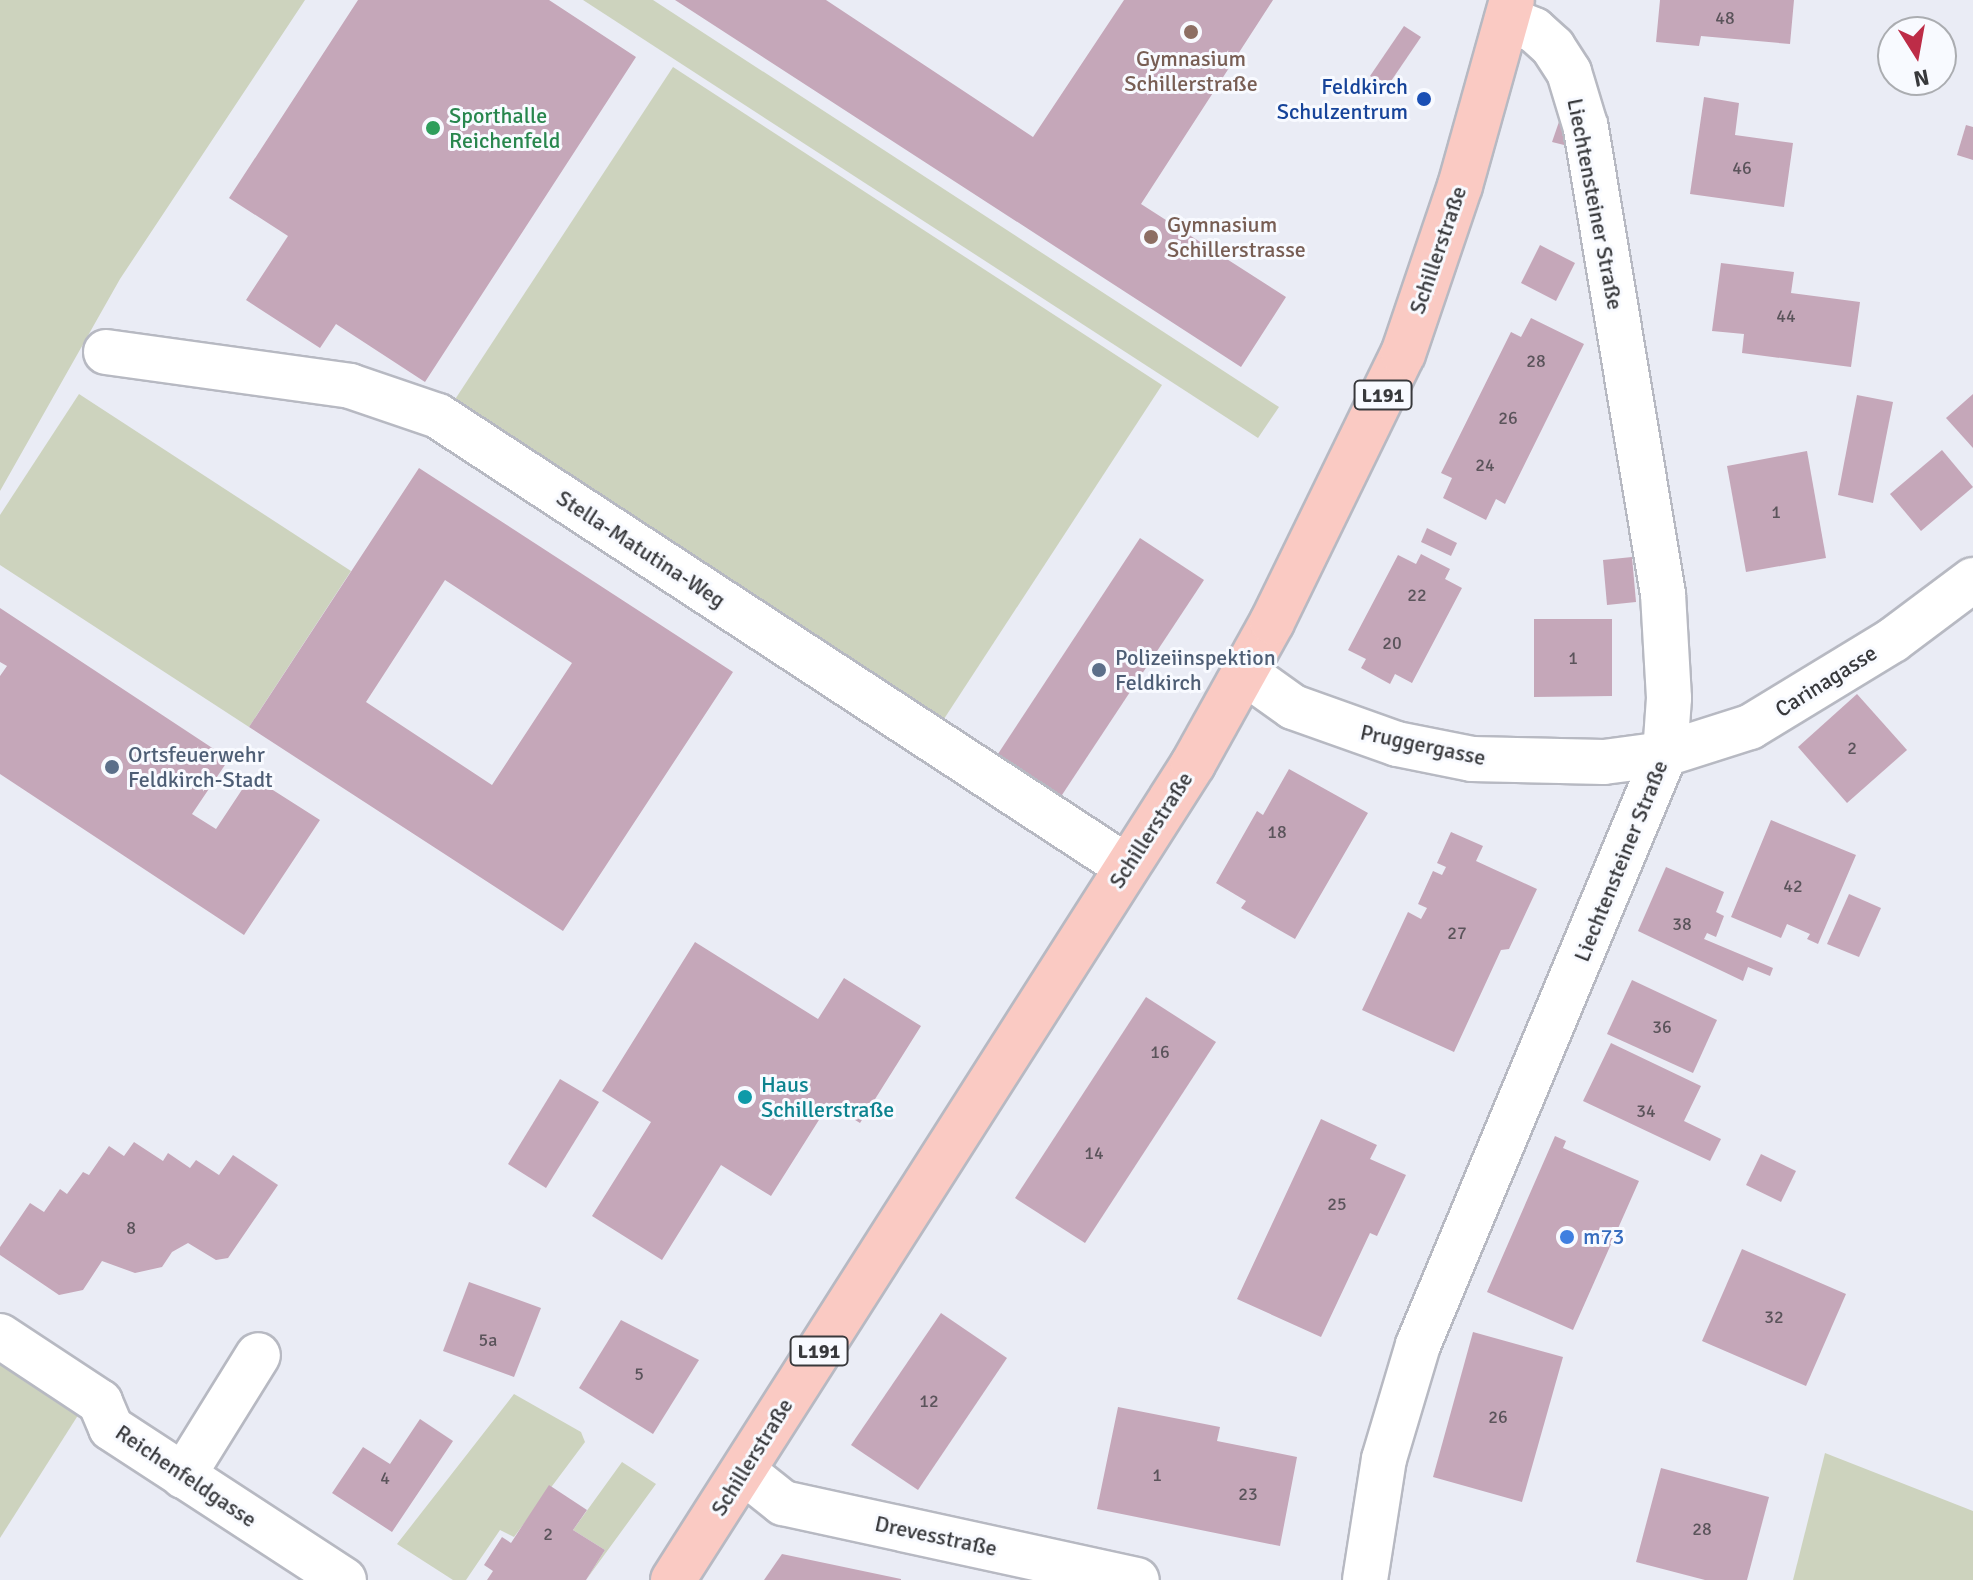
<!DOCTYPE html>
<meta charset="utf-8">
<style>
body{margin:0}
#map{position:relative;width:1973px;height:1580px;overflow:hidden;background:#eaecf5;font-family:Signika,sans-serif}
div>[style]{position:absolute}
.green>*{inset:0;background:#cdd3be}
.building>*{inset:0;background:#c5a7b9}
.roads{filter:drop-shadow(2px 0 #b7b9c2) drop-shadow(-2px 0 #b7b9c2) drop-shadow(0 2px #b7b9c2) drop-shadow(0 -2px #b7b9c2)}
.minor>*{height:44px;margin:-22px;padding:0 22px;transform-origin:22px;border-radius:22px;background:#fff}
.major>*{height:44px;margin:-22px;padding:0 22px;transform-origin:22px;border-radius:22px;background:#facac3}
.dots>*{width:22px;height:22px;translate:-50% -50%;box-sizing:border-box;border:4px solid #f8faff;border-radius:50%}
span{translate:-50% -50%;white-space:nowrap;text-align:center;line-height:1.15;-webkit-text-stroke:6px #f8faff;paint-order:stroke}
.number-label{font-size:18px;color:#5b545b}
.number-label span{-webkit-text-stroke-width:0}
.shield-label span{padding:2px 6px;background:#f8faff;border:2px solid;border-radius:6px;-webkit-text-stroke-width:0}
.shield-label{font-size:20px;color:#38393c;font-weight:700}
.education-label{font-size:22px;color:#785e54}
.left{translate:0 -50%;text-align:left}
.transit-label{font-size:22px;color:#164399}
.right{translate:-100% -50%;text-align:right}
.leisure-label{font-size:22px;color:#27864d}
.street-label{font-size:22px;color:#38393c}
.service-label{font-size:22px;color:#4e5e75}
.culture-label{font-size:22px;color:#0d838f}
.shop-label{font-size:22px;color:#366cbe}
.north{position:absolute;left:1877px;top:16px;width:80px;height:80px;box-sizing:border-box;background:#f8faff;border:2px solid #abadb1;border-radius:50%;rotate:169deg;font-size:22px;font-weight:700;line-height:32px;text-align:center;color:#38393c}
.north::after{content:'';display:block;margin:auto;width:28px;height:36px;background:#bd2c47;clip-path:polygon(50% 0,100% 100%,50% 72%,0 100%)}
</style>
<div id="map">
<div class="green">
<i style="clip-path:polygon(0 0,305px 0,120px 279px,0 491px)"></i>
<i style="clip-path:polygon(583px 0,653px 0,1279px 407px,1258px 438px)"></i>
<i style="clip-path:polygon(673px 67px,1162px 385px,942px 722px,452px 404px)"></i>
<i style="clip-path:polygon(79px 394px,351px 571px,249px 727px,0 565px,0 515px)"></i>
<i style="clip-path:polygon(0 1356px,82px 1409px,0 1538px)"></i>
<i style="clip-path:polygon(514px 1394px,581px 1432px,585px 1442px,514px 1537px,500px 1530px,466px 1580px,453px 1580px,397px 1544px)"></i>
<i style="clip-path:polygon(1825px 1453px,1973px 1511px,1973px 1580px,1793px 1580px)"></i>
<i style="clip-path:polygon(622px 1462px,656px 1484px,586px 1580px,605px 1550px,573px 1530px)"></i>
</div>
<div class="building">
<i style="clip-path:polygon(358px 0,549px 0,636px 57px,425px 382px,336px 324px,320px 348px,246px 300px,288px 236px,229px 198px)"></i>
<i style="clip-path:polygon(675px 0,826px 0,1033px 137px,1124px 0,1273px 0,1141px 204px,1286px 297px,1241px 367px)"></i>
<i style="clip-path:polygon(1660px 0,1794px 0,1790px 44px,1701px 36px,1699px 46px,1656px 42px)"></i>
<i style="clip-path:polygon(1404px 26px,1421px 37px,1387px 87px,1370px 76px)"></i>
<i style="clip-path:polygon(1704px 97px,1739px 103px,1735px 135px,1793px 143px,1784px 207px,1690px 194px)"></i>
<i style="clip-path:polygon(1562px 113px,1573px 117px,1564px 145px,1552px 142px)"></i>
<i style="clip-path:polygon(1966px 125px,1973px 127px,1973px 160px,1957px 155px)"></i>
<i style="clip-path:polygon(1540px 245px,1575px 263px,1556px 301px,1521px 283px)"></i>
<i style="clip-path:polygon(1721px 263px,1794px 272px,1791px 293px,1860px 302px,1851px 367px,1742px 353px,1744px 334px,1712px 331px)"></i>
<i style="clip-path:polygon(1531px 318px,1584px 344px,1505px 504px,1496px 499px,1486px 520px,1443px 498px,1452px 478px,1441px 473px,1511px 332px,1521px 337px)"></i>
<i style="clip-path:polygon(1973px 394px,1973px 448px,1946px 418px)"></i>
<i style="clip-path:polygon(1857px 395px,1893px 402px,1873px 503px,1838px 495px)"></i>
<i style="clip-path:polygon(1942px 450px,1973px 487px,1921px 531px,1890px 494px)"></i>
<i style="clip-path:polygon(1807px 451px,1826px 558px,1746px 572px,1727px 466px)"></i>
<i style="clip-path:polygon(evenodd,419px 468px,733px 672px,563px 931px,249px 727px,419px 468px,445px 580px,572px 663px,492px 785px,366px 702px,445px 580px)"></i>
<i style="clip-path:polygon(1427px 528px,1457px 543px,1451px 556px,1421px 542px)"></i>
<i style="clip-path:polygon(1140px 538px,1204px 580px,1058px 801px,994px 760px)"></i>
<i style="clip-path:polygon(1421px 554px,1450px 569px,1445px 579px,1462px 588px,1412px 683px,1395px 674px,1390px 684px,1361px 668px,1366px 659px,1348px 650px,1398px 555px,1416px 564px)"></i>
<i style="clip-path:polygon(1632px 557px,1636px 602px,1607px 605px,1603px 560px)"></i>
<i style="clip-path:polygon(0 608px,229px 759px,192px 814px,216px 829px,251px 776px,320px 820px,244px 935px,0 774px,0 676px,7px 666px,0 662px)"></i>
<i style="clip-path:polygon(1534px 619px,1612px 619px,1612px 696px,1534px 697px)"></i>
<i style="clip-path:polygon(1857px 694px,1907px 750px,1847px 803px,1798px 747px)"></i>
<i style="clip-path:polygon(1289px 769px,1368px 813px,1295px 939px,1241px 908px,1246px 901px,1216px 883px,1257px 811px,1263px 815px)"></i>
<i style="clip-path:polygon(1771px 820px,1856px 855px,1818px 944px,1807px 939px,1810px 934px,1787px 924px,1781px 938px,1731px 917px)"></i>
<i style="clip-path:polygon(1451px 832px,1483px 846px,1476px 861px,1537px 889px,1509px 949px,1501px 950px,1454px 1052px,1362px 1010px,1408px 912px,1421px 919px,1427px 908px,1418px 904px,1433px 871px,1442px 875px,1446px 867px,1437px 863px)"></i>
<i style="clip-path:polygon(1666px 867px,1724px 892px,1716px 912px,1724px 916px,1716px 937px,1707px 933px,1704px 939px,1773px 968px,1770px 976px,1748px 967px,1743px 981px,1638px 931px)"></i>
<i style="clip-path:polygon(1849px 894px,1881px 908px,1859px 957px,1827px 944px)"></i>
<i style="clip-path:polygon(695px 942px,818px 1019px,844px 978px,921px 1026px,860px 1123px,829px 1104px,771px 1196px,721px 1165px,662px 1260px,592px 1216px,651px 1122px,602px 1091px)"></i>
<i style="clip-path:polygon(1632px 980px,1717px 1020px,1693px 1073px,1607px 1034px)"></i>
<i style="clip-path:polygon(1146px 997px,1216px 1042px,1085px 1243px,1015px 1198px)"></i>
<i style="clip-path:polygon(1611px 1043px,1701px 1086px,1684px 1121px,1721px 1139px,1710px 1161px,1583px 1101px)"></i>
<i style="clip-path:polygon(560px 1079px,599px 1102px,546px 1188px,508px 1164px)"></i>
<i style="clip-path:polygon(1321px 1119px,1377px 1145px,1370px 1159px,1406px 1175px,1377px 1236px,1370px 1233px,1321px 1337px,1237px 1299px)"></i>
<i style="clip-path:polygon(1555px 1136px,1566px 1141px,1563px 1148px,1639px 1181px,1573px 1330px,1487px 1292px)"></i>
<i style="clip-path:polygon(134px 1142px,163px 1161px,168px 1153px,190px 1168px,196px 1160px,219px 1175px,233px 1155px,278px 1185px,228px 1258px,216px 1260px,188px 1243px,172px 1252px,162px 1267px,135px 1273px,102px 1261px,83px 1290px,59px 1295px,0 1255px,0 1247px,30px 1203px,44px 1212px,60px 1189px,67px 1194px,83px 1172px,89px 1175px,109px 1146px,124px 1156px)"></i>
<i style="clip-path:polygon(1761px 1154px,1796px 1171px,1781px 1202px,1746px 1185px)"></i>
<i style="clip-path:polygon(1742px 1249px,1846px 1294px,1806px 1386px,1702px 1341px)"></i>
<i style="clip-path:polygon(469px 1282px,541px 1308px,514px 1377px,443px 1351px)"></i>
<i style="clip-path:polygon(941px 1313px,1007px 1358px,918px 1490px,851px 1445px)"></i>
<i style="clip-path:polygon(621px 1320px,699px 1360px,653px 1434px,579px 1388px)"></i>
<i style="clip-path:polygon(1473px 1332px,1563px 1357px,1522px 1502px,1433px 1477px)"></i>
<i style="clip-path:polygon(1118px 1407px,1220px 1427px,1217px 1441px,1297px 1457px,1280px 1546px,1097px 1509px)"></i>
<i style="clip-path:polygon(420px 1419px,453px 1441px,392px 1532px,332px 1493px,363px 1447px,390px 1464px)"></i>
<i style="clip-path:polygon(1661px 1468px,1769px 1497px,1747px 1580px,1705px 1580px,1636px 1562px)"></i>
<i style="clip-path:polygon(549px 1485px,587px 1510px,573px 1530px,605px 1550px,586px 1580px,487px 1580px,493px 1571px,484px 1565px,502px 1537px,511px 1543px)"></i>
<i style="clip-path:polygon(782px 1554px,901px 1579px,901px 1580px,764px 1580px)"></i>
</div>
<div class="roads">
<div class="minor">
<i style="left:106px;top:352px;width:246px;rotate:7.9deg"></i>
<i style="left:350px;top:386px;width:93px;rotate:18.8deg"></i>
<i style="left:438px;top:416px;width:823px;rotate:33.21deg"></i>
<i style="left:1244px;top:672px;width:60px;rotate:35.5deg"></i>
<i style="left:1293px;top:707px;width:110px;rotate:19.6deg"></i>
<i style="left:1397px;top:744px;width:76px;rotate:11.3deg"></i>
<i style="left:1472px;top:759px;width:132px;rotate:1.3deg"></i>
<i style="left:1604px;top:762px;width:62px;rotate:-7.5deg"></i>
<i style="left:1665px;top:754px;width:89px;rotate:-17.6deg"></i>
<i style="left:1750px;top:727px;width:167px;rotate:-31.3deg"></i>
<i style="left:1893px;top:640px;width:100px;rotate:-36.9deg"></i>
<i style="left:0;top:1336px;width:120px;rotate:33.4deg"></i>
<i style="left:100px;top:1402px;width:28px;rotate:67deg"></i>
<i style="left:111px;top:1428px;width:278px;rotate:33.1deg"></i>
<i style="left:744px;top:1472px;width:50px;rotate:38.5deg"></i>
<i style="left:783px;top:1503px;width:362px;rotate:12.3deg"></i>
<i style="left:183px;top:1476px;width:142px;rotate:-58.2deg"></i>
<i style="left:1365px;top:1580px;width:122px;rotate:-81.1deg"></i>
<i style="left:1384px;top:1459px;width:119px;rotate:-73.4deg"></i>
<i style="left:1418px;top:1345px;width:641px;rotate:-67.32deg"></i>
<i style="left:1665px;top:754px;width:56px;rotate:-85.9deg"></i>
<i style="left:1669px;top:698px;width:104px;rotate:-93.3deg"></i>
<i style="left:1663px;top:594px;width:475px;rotate:-99.4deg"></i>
<i style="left:1585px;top:125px;width:55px;rotate:-106.8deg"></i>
<i style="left:1569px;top:72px;width:30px;rotate:-123deg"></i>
<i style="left:1553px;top:47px;width:25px;rotate:-138deg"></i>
<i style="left:1534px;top:30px;width:29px;rotate:-158deg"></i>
</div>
<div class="major">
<i style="left:673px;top:1580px;width:968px;rotate:-57.49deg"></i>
<i style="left:1193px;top:764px;width:162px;rotate:-60.9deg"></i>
<i style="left:1272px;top:622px;width:298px;rotate:-64deg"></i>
<i style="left:1403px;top:354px;width:177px;rotate:-71.3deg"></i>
<i style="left:1460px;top:186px;width:193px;rotate:-74.4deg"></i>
</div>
</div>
<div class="dots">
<i style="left:1191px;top:32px;background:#8d6e63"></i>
<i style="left:1424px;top:99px;background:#1a4fb4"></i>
<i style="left:433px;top:128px;background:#2e9e5b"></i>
<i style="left:1151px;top:237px;background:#8d6e63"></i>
<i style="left:1099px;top:670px;background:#5c6f8a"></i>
<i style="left:112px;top:767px;background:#5c6f8a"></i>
<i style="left:745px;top:1097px;background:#0f9aa8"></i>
<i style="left:1567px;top:1237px;background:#3f7fe0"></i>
</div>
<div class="number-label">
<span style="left:1725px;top:18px">48</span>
<span style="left:1742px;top:168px">46</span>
<span style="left:1786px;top:316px">44</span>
<span style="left:1536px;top:361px">28</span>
<span style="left:1508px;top:418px">26</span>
<span style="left:1485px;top:465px">24</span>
<span style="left:1776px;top:512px">1</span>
<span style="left:1417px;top:595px">22</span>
<span style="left:1392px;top:643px">20</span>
<span style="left:1573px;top:658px">1</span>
<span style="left:1852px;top:748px">2</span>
<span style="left:1277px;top:832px">18</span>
<span style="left:1793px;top:886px">42</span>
<span style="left:1682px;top:924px">38</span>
<span style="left:1457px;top:933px">27</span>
<span style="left:1662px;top:1027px">36</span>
<span style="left:1160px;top:1052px">16</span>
<span style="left:1646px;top:1111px">34</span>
<span style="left:1094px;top:1153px">14</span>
<span style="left:1337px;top:1204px">25</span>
<span style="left:131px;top:1228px">8</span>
<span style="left:1774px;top:1317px">32</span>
<span style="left:488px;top:1340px">5a</span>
<span style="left:639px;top:1374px">5</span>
<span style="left:929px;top:1401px">12</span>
<span style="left:1498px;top:1417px">26</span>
<span style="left:1157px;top:1475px">1</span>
<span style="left:385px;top:1478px">4</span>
<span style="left:1248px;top:1494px">23</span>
<span style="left:1702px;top:1529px">28</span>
<span style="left:548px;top:1534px">2</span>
</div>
<div class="shield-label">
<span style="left:1383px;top:395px">L191</span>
<span style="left:819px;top:1351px">L191</span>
</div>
<div class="education-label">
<span style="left:1191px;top:71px">Gymnasium<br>Schillerstraße</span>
<span class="left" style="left:1167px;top:237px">Gymnasium<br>Schillerstrasse</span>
</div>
<div class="transit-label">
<span class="right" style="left:1408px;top:99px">Feldkirch<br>Schulzentrum</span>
</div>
<div class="leisure-label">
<span class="left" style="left:449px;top:128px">Sporthalle<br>Reichenfeld</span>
</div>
<div class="street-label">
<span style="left:1595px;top:204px;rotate:79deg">Liechtensteiner Straße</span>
<span style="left:1438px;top:250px;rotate:-71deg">Schillerstraße</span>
<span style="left:641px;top:549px;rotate:33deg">Stella-Matutina-Weg</span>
<span style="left:1826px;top:681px;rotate:-32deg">Carinagasse</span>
<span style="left:1423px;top:745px;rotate:12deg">Pruggergasse</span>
<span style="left:1151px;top:830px;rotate:-57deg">Schillerstraße</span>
<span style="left:1621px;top:861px;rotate:-68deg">Liechtensteiner Straße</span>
<span style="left:752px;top:1457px;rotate:-58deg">Schillerstraße</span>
<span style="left:186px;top:1476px;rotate:34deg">Reichenfeldgasse</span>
<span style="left:936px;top:1536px;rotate:12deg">Drevesstraße</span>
</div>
<div class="service-label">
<span class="left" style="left:1115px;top:670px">Polizeiinspektion<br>Feldkirch</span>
<span class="left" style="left:128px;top:767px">Ortsfeuerwehr<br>Feldkirch-Stadt</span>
</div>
<div class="culture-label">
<span class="left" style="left:761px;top:1097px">Haus<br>Schillerstraße</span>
</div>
<div class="shop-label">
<span class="left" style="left:1583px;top:1237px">m73</span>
</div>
<div class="north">N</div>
</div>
